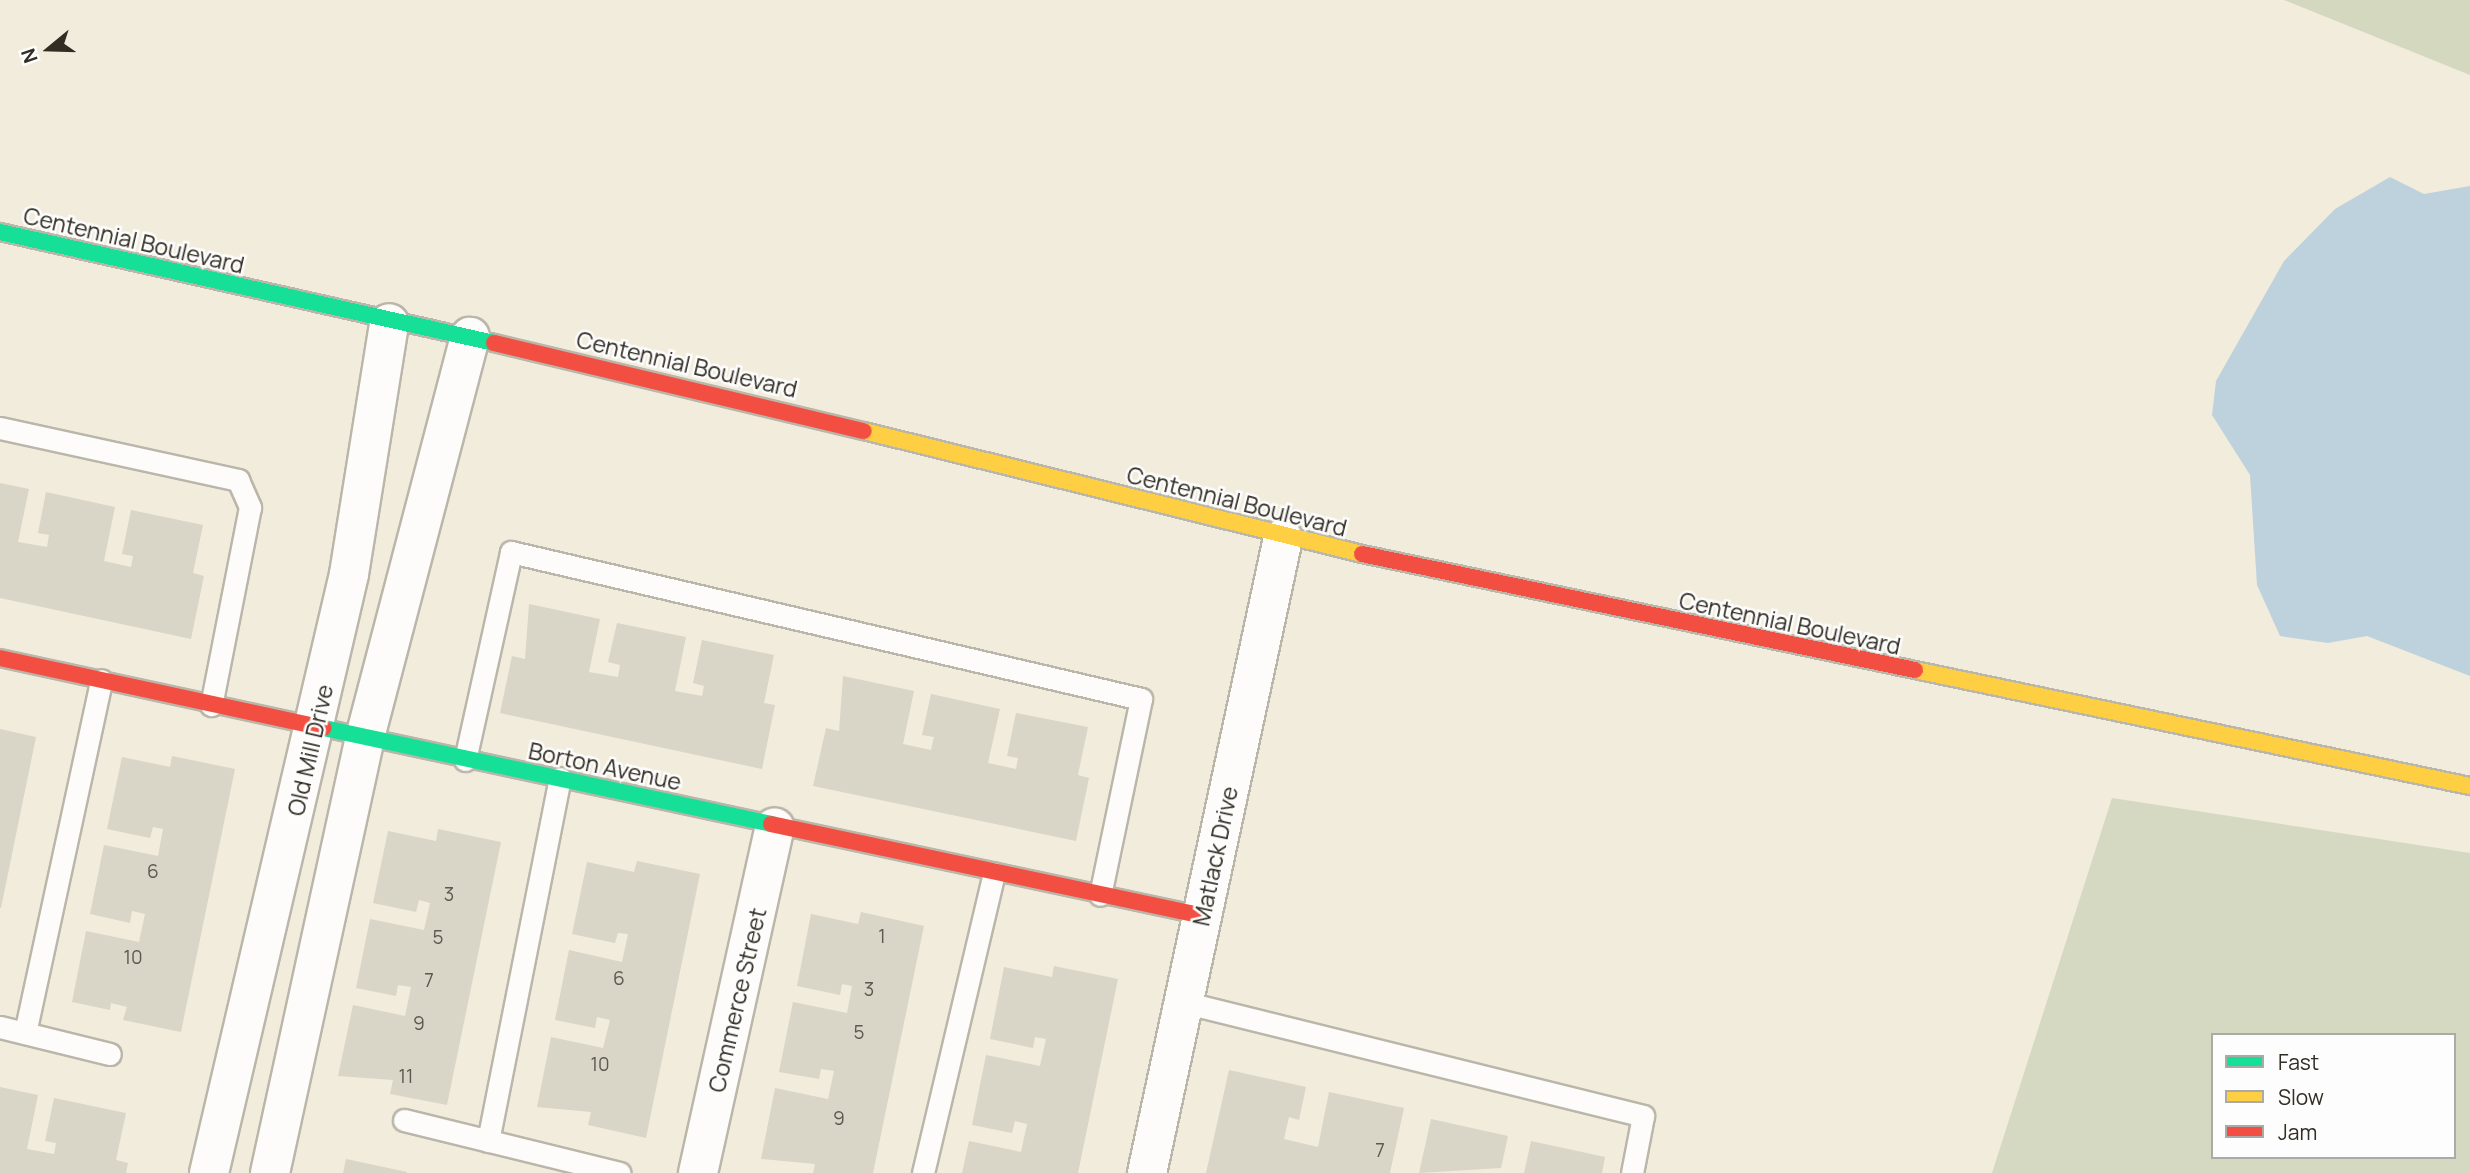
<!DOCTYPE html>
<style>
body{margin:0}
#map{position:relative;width:2470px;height:1173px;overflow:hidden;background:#f2ecdc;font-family:Manrope,sans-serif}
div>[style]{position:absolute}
.green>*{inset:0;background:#d5d9c2}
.forest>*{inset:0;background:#d3d8bf}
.water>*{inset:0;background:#bed2dd}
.building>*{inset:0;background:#d9d5c7}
.roads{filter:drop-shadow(2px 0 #bab6a9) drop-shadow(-2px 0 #bab6a9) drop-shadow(0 2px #bab6a9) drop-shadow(0 -2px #bab6a9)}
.lane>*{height:21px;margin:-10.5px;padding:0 10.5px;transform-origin:10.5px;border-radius:10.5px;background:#fdfcfa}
.street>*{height:38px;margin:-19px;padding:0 19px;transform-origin:19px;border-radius:19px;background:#fdfcfa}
.fast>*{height:16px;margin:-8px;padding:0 8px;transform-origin:8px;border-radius:8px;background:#16e098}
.slow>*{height:16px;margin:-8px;padding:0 8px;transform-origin:8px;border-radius:8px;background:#ffcf43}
.jam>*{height:16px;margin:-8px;padding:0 8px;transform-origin:8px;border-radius:8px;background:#f24e42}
span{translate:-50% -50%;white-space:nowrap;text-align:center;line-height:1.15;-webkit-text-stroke:5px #fdfdfd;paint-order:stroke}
.number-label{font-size:19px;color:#5d594e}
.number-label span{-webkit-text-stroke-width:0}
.street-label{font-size:23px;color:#312d23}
.legend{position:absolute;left:2211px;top:1033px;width:245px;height:126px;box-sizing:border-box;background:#fdfdfd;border:2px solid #abaaa6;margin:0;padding:9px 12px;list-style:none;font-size:21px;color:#312d23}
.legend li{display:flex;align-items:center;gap:14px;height:35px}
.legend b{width:35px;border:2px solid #abaaa6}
.north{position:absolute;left:14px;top:14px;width:70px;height:70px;-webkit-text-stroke:5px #fdfdfd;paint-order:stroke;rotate:251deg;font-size:19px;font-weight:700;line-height:28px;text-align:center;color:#312d23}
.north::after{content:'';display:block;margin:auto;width:24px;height:32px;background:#312d23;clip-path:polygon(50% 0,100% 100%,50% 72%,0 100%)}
</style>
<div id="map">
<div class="green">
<i style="clip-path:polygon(evenodd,2112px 798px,2470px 853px,2470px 1173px,1992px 1173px,2112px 798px,2213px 1035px,2454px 1035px,2454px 1157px,2213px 1157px,2213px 1035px)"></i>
</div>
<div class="forest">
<i style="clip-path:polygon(2284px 0,2470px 0,2470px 75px)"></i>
</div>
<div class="water">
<i style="clip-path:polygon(2390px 177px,2424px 194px,2470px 186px,2470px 676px,2367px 636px,2328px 643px,2280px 636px,2257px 585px,2250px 475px,2212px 415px,2216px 381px,2284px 261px,2335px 209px)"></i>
</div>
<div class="building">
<i style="clip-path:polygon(0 483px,29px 489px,18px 542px,47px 547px,49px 535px,38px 533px,46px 492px,115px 507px,104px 561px,131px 567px,133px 556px,122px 554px,131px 510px,203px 525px,193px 573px,204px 576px,191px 639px,0 598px)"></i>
<i style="clip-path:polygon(529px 604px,600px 619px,589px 672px,618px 677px,620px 665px,608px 662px,617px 623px,686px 637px,675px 691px,702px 696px,704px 686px,693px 683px,702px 640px,774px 655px,764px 703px,775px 705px,762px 769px,500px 713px,512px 656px,525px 659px)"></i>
<i style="clip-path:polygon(843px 676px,914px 691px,903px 744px,931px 750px,934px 737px,922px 735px,931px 694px,1000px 709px,988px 763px,1016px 769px,1018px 758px,1007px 756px,1016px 713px,1088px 727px,1078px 775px,1089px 778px,1076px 841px,813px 786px,826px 728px,839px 731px)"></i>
<i style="clip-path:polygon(0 729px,36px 737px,1px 908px,0 908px)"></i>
<i style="clip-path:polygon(172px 756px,235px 769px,181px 1032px,123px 1020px,127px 1007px,111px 1003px,110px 1010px,72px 1002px,86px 931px,139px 942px,145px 914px,132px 911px,130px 923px,90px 914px,104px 845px,158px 856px,163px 829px,153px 827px,150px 838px,107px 829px,122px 757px,170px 767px)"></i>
<i style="clip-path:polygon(438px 829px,501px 842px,447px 1105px,390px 1094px,393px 1080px,338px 1076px,353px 1005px,405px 1016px,411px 987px,398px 985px,396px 996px,356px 988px,370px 919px,424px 930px,430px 903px,419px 900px,416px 912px,373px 903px,388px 831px,436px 841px)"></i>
<i style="clip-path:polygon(637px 861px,700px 874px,646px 1138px,588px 1125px,591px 1112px,537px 1107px,551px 1037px,603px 1048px,610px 1020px,597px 1017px,595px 1028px,555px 1020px,569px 950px,622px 962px,628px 934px,618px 933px,615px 943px,572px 934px,587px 862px,634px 872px)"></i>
<i style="clip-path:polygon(861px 912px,924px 926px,873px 1173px,813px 1173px,815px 1164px,761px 1159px,775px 1088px,828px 1099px,834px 1071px,821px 1069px,819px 1079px,779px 1072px,793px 1002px,847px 1013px,852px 986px,842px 984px,840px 995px,797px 986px,811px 914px,858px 924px)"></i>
<i style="clip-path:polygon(1054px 966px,1118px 979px,1078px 1173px,962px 1173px,969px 1141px,1021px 1152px,1027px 1124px,1015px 1121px,1012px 1133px,972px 1125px,986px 1055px,1040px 1066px,1046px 1039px,1035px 1037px,1033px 1048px,990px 1039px,1004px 967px,1052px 977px)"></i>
<i style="clip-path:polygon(1229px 1070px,1306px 1087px,1299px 1120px,1289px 1117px,1284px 1139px,1318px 1147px,1329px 1092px,1404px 1108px,1390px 1173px,1206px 1173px)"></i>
<i style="clip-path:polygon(0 1087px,38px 1095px,27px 1149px,54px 1154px,56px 1143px,45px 1141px,54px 1098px,126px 1113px,116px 1160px,128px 1163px,126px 1173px,0 1173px)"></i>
<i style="clip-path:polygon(1431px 1119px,1508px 1136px,1501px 1168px,1419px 1173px)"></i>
<i style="clip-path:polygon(1531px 1141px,1605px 1157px,1602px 1173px,1524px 1173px)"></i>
<i style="clip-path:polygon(346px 1159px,407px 1172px,407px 1173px,343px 1173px)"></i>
</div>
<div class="roads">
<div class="lane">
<i style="left:0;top:428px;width:244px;rotate:12.3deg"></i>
<i style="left:238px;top:480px;width:30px;rotate:66deg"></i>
<i style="left:250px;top:507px;width:202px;rotate:101.1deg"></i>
<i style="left:465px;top:760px;width:213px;rotate:-77.5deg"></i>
<i style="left:511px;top:552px;width:647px;rotate:13.13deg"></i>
<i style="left:1141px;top:699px;width:200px;rotate:101.8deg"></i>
<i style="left:1183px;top:1002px;width:474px;rotate:13.9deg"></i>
<i style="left:1643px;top:1116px;width:58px;rotate:100.9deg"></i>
<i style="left:0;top:1027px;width:113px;rotate:13.8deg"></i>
<i style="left:25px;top:1033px;width:361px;rotate:-77.8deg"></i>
<i style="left:404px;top:1120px;width:222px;rotate:13.8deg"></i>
<i style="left:488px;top:1141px;width:370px;rotate:-78.8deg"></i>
<i style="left:923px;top:1173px;width:308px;rotate:-76.7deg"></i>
</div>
<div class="street">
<i style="left:209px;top:1173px;width:615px;rotate:-76.84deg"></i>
<i style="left:349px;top:574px;width:254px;rotate:-80.9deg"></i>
<i style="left:270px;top:1173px;width:442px;rotate:-77.7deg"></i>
<i style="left:364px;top:741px;width:418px;rotate:-75.3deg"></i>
<i style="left:698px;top:1173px;width:354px;rotate:-77.5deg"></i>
<i style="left:1147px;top:1173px;width:649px;rotate:-77.91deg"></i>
</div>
<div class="fast">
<i style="left:0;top:232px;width:506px;rotate:12.66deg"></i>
<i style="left:324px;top:728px;width:457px;rotate:12.1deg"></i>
</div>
<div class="slow">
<i style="left:864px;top:431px;width:513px;rotate:13.87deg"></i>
<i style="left:1915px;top:670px;width:567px;rotate:11.81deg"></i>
</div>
<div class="jam">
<i style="left:494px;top:343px;width:380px;rotate:13.4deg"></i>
<i style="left:1362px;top:554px;width:565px;rotate:11.85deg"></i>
<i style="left:0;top:658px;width:331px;rotate:12.2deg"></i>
<i style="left:771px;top:824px;width:441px;rotate:12deg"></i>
</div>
</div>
<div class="number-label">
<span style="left:153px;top:872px">6</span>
<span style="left:449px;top:895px">3</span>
<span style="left:882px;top:937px">1</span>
<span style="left:438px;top:938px">5</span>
<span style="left:133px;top:958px">10</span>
<span style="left:619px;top:979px">6</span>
<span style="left:429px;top:981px">7</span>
<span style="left:869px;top:990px">3</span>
<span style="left:419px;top:1024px">9</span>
<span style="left:859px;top:1033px">5</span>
<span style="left:600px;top:1065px">10</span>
<span style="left:406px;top:1077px">11</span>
<span style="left:839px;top:1119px">9</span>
<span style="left:1380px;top:1151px">7</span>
</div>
<div class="street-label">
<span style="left:134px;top:240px;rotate:13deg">Centennial Boulevard</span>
<span style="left:687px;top:364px;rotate:13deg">Centennial Boulevard</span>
<span style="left:1237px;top:501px;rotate:14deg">Centennial Boulevard</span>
<span style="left:1790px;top:623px;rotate:12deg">Centennial Boulevard</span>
<span style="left:310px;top:750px;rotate:-77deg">Old Mill Drive</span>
<span style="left:605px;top:766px;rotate:12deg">Borton Avenue</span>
<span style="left:1215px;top:856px;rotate:-78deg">Matlack Drive</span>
<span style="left:737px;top:1000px;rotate:-77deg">Commerce Street</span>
</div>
<ul class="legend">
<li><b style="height:9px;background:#16e098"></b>Fast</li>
<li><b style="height:9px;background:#ffcf43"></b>Slow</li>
<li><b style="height:9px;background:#f24e42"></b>Jam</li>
</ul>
<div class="north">N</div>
</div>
